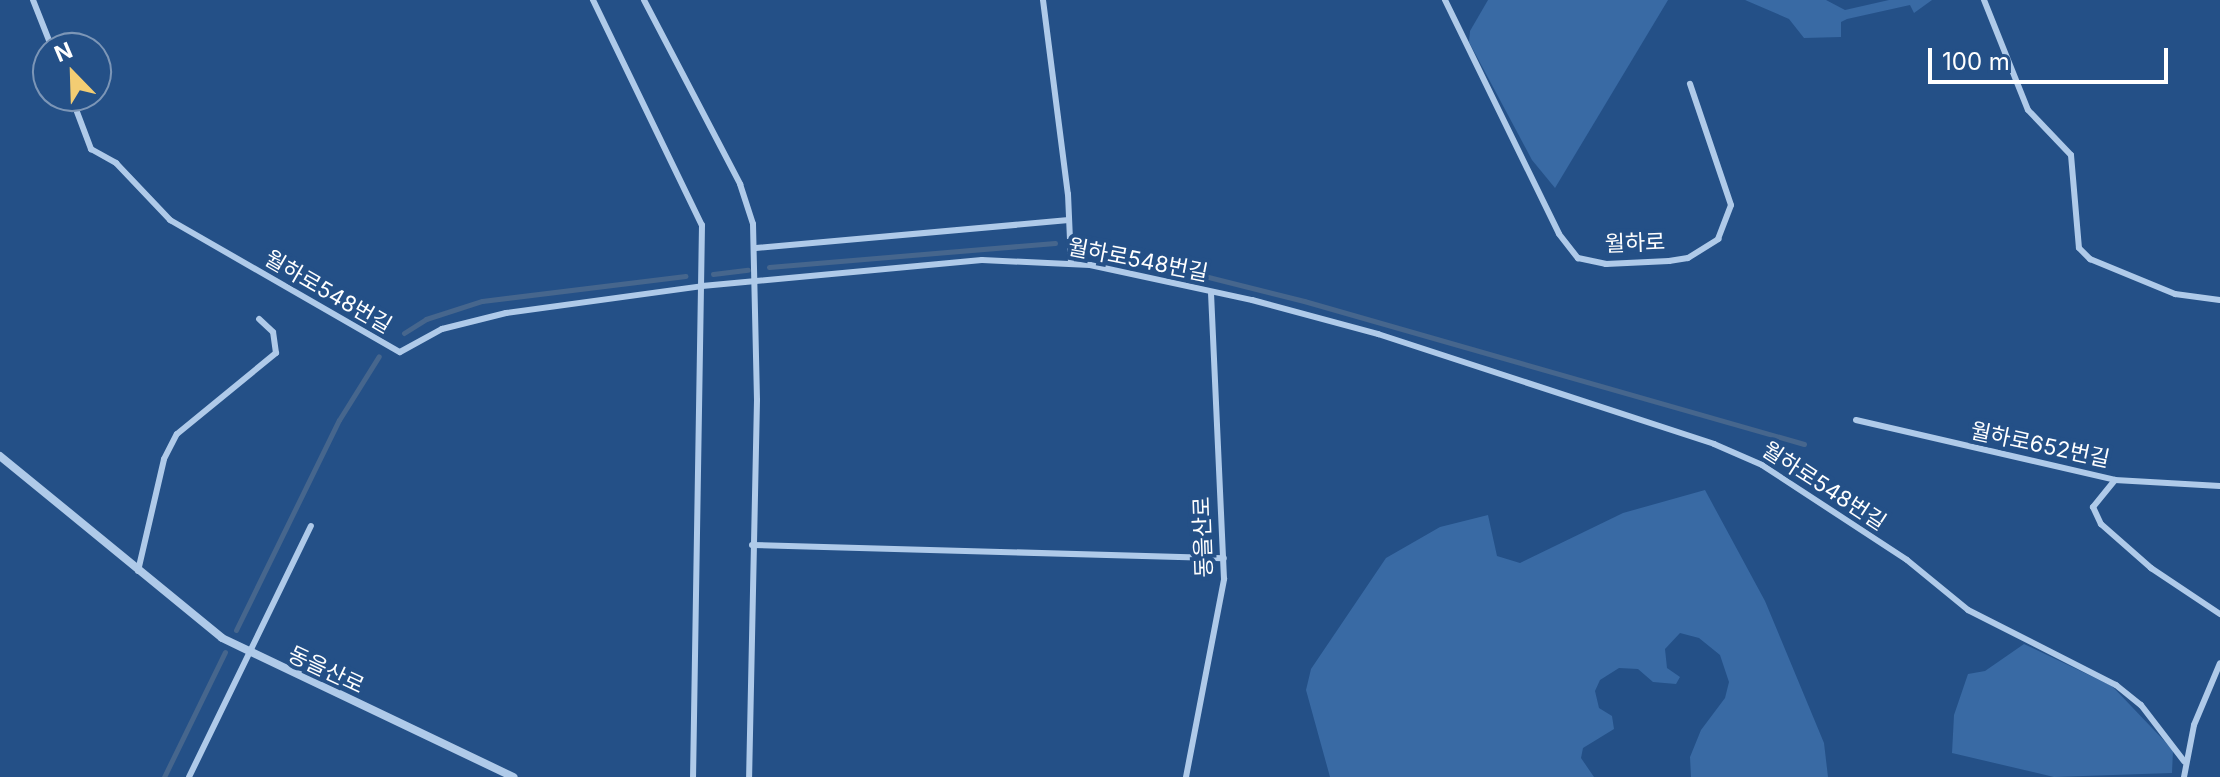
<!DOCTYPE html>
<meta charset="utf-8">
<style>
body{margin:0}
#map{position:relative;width:2220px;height:777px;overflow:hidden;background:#245087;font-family:Inter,"Noto Sans KR",sans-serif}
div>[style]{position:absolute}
.green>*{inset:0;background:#396aa4}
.stream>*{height:5px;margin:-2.5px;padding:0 2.5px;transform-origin:2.5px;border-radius:2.5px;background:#46668d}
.service>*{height:6px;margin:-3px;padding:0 3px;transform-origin:3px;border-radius:3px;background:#afcae9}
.minor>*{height:8px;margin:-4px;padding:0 4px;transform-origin:4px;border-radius:4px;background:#afcae9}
span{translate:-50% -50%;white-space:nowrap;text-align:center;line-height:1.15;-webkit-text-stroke:8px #245087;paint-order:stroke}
.street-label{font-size:22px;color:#fff}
.north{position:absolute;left:32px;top:32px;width:80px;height:80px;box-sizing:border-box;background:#245087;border:2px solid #7c96b7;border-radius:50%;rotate:337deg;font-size:22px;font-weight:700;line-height:32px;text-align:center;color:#fff}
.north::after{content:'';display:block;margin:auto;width:28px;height:36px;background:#f3cd73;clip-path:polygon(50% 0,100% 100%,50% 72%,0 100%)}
.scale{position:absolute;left:1928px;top:48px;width:240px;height:36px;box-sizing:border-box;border:4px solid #fff;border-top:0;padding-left:10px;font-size:24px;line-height:28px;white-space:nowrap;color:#fff;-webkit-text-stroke:6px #245087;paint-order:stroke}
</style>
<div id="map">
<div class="green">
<i style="clip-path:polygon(1488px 0,1668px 0,1555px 188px,1532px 160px,1469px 42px,1470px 31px)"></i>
<i style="clip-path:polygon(1745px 0,1826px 0,1845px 10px,1889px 0,1932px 0,1914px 13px,1910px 5px,1847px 19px,1841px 22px,1841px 37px,1804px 38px,1789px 19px)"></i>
<i style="clip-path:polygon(1705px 490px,1765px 601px,1824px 743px,1828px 777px,1691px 777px,1690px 757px,1701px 730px,1725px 698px,1729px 682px,1720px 655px,1699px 638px,1680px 633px,1665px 649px,1667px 668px,1680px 677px,1676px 684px,1653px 682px,1638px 669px,1619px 668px,1600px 680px,1595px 691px,1599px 708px,1612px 716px,1614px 729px,1583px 748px,1581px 758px,1594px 777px,1330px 777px,1306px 690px,1311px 669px,1386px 558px,1440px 527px,1488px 515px,1497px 556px,1520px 563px,1623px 513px)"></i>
<i style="clip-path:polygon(2024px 644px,2112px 686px,2173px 750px,2172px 773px,2054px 777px,1952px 753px,1954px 715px,1968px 674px,1985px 671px)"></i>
</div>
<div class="stream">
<i style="left:1081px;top:245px;width:230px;rotate:14.1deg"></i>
<i style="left:1304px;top:301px;width:520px;rotate:15.96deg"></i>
<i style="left:769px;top:267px;width:287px;rotate:-4.8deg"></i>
<i style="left:713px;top:274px;width:35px;rotate:-7deg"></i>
<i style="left:404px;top:333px;width:26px;rotate:-32deg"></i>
<i style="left:426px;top:319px;width:59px;rotate:-17.8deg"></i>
<i style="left:482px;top:301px;width:205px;rotate:-7deg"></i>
<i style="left:236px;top:630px;width:234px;rotate:-63.9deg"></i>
<i style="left:339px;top:420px;width:75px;rotate:-58deg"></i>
<i style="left:164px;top:777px;width:139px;rotate:-64deg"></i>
</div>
<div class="service">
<i style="left:33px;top:0;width:52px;rotate:68.4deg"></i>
<i style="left:593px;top:0;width:250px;rotate:64.2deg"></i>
<i style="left:702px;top:225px;width:552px;rotate:90.93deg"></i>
<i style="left:644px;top:0;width:208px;rotate:62.4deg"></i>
<i style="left:740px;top:184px;width:42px;rotate:72deg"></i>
<i style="left:753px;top:224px;width:176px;rotate:88.7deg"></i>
<i style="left:757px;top:400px;width:377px;rotate:91.2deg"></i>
<i style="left:1043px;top:0;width:196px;rotate:82.7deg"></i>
<i style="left:1068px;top:194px;width:69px;rotate:87.5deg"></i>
<i style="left:1445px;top:0;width:260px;rotate:64deg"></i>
<i style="left:1559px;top:234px;width:31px;rotate:52deg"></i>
<i style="left:1578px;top:258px;width:29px;rotate:12deg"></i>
<i style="left:1606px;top:264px;width:63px;rotate:-2.7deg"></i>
<i style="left:1669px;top:261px;width:19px;rotate:-9deg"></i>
<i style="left:1688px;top:258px;width:36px;rotate:-32deg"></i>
<i style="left:1718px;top:239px;width:36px;rotate:-69deg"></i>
<i style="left:1731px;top:205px;width:128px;rotate:-108.7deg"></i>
<i style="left:1984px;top:0;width:118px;rotate:68.2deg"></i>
<i style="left:2028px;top:110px;width:62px;rotate:46.3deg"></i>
<i style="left:2071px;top:155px;width:93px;rotate:85.1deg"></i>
<i style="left:2079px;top:248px;width:16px;rotate:45deg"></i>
<i style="left:2090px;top:259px;width:92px;rotate:22.4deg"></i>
<i style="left:2175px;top:294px;width:45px;rotate:7.6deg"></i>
<i style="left:71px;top:96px;width:57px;rotate:69.3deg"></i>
<i style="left:91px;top:149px;width:29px;rotate:29deg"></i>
<i style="left:116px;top:163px;width:79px;rotate:46.5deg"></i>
<i style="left:170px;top:220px;width:265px;rotate:29.9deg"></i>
<i style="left:400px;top:352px;width:48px;rotate:-28.7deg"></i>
<i style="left:442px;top:329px;width:66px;rotate:-14deg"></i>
<i style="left:506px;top:313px;width:198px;rotate:-7.8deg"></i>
<i style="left:702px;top:286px;width:281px;rotate:-5.3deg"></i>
<i style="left:982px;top:260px;width:108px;rotate:2.7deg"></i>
<i style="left:1090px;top:265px;width:166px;rotate:12.2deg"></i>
<i style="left:1252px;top:300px;width:131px;rotate:15.1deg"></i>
<i style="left:1378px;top:334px;width:354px;rotate:18.1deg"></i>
<i style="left:1714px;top:444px;width:52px;rotate:23.6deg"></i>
<i style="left:1762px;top:465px;width:173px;rotate:33.2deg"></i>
<i style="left:1907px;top:560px;width:79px;rotate:39.3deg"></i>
<i style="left:1968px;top:610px;width:166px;rotate:26.9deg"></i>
<i style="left:2116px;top:685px;width:32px;rotate:39deg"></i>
<i style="left:2141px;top:705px;width:71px;rotate:52.5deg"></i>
<i style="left:756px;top:248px;width:314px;rotate:-5.1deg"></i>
<i style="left:1856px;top:420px;width:266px;rotate:13deg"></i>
<i style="left:2115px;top:480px;width:105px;rotate:3.3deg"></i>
<i style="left:2115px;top:480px;width:35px;rotate:129deg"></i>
<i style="left:2093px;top:507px;width:19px;rotate:65deg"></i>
<i style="left:2101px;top:524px;width:67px;rotate:41.3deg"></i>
<i style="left:2151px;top:568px;width:83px;rotate:33.7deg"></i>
<i style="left:752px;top:545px;width:472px;rotate:1.6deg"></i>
<i style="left:138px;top:571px;width:115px;rotate:-76.9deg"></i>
<i style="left:164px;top:459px;width:28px;rotate:-63deg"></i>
<i style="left:177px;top:434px;width:128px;rotate:-39.3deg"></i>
<i style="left:276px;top:353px;width:21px;rotate:-98deg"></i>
<i style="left:273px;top:332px;width:19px;rotate:-137deg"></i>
<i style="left:189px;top:777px;width:279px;rotate:-64.1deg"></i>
<i style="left:1186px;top:777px;width:202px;rotate:-79.1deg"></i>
<i style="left:1224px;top:579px;width:286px;rotate:-92.6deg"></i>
<i style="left:2184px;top:777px;width:53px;rotate:-79.1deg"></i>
<i style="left:2194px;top:725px;width:67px;rotate:-67.2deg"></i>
</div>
<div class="minor">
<i style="left:0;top:456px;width:287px;rotate:39.3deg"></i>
<i style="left:222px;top:638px;width:323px;rotate:25.5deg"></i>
</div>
<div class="street-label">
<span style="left:1635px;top:243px;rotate:-2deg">월하로</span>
<span style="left:1138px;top:260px;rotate:11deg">월하로548번길</span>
<span style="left:328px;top:292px;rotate:30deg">월하로548번길</span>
<span style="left:2040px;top:445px;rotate:12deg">월하로652번길</span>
<span style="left:1824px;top:486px;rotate:33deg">월하로548번길</span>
<span style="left:1203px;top:537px;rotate:-92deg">동을산로</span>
<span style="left:326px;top:670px;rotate:25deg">동을산로</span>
</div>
<div class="north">N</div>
<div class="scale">100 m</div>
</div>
